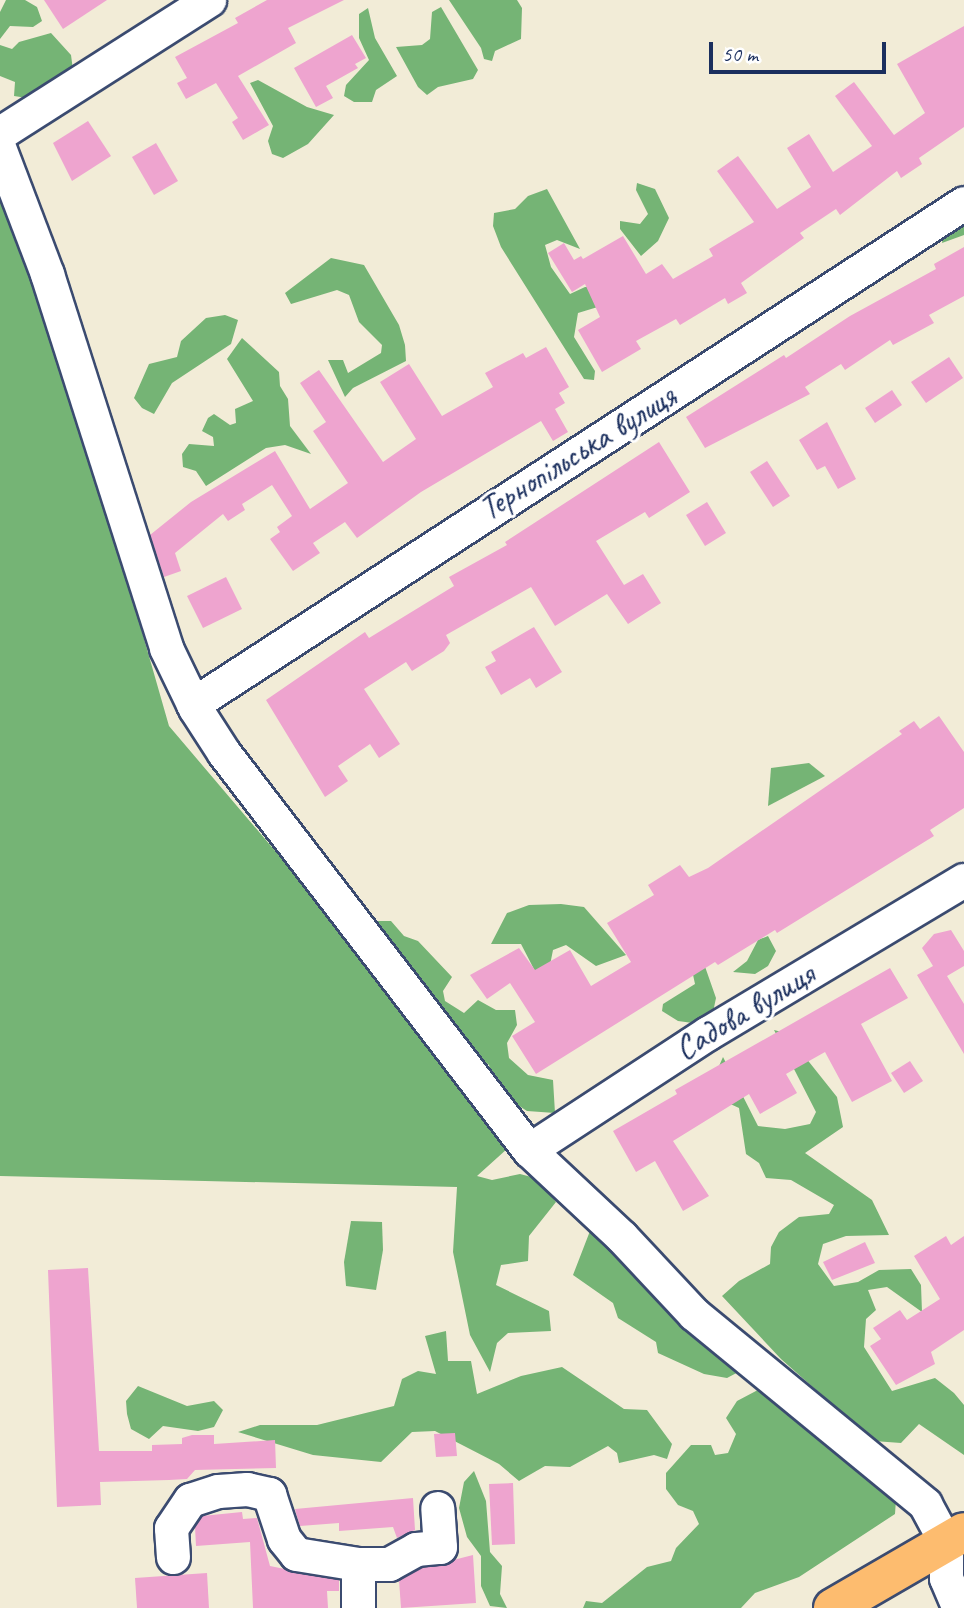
<!DOCTYPE html>
<meta charset="utf-8">
<style>
body{margin:0}
#map{position:relative;width:964px;height:1608px;overflow:hidden;background:#f2ecd7;font-family:Caveat,sans-serif}
div>[style]{position:absolute}
.forest>*{inset:0;background:#75b475}
.building>*{inset:0;background:#eea4cf}
.roads{filter:drop-shadow(2px 0 #3b4b70) drop-shadow(-2px 0 #3b4b70) drop-shadow(0 2px #3b4b70) drop-shadow(0 -2px #3b4b70)}
.minor>*{height:33px;margin:-16.5px;padding:0 16.5px;transform-origin:16.5px;border-radius:16.5px;background:#fff}
.highway>*{height:38px;margin:-19px;padding:0 19px;transform-origin:19px;border-radius:19px;background:#fdbc6f}
span{translate:-50% -50%;white-space:nowrap;text-align:center;line-height:1.15;-webkit-text-stroke:6px #fff;paint-order:stroke}
.street-label{font-size:33px;color:#1b2f5e}
.scale{position:absolute;left:709px;top:42px;width:177px;height:32px;box-sizing:border-box;border:4px solid #1b2f5e;border-top:0;padding-left:9px;font-size:21px;line-height:24px;white-space:nowrap;color:#1b2f5e;-webkit-text-stroke:5px #fff;paint-order:stroke}
</style>
<div id="map">
<div class="forest">
<i style="clip-path:polygon(6px 0,25px 0,37px 7px,42px 21px,33px 27px,10px 26px,0 39px,0 12px)"></i>
<i style="clip-path:polygon(449px 0,517px 0,522px 8px,521px 39px,495px 51px,492px 61px,484px 59px,481px 48px)"></i>
<i style="clip-path:polygon(441px 7px,478px 70px,473px 79px,438px 87px,427px 95px,418px 87px,396px 47px,422px 45px,430px 39px,432px 12px)"></i>
<i style="clip-path:polygon(368px 8px,375px 38px,397px 76px,376px 90px,372px 102px,354px 102px,344px 96px,346px 85px,369px 60px,359px 38px,359px 14px)"></i>
<i style="clip-path:polygon(51px 33px,71px 55px,73px 70px,27px 98px,14px 96px,15px 82px,0 76px,0 45px,12px 49px,19px 42px)"></i>
<i style="clip-path:polygon(258px 80px,307px 107px,334px 115px,308px 144px,283px 158px,272px 154px,268px 141px,273px 126px,250px 83px)"></i>
<i style="clip-path:polygon(0 175px,41px 279px,169px 726px,519px 1138px,477px 1176px,492px 1180px,520px 1174px,539px 1179px,556px 1202px,529px 1236px,528px 1261px,501px 1265px,496px 1285px,549px 1311px,551px 1331px,508px 1333px,497px 1343px,490px 1372px,470px 1335px,453px 1252px,457px 1187px,0 1176px)"></i>
<i style="clip-path:polygon(637px 183px,655px 189px,669px 218px,658px 241px,641px 256px,620px 229px,620px 221px,640px 224px,648px 214px,636px 190px)"></i>
<i style="clip-path:polygon(547px 189px,580px 249px,557px 240px,545px 245px,551px 267px,570px 294px,585px 287px,605px 286px,601px 306px,578px 313px,574px 337px,595px 371px,594px 380px,584px 379px,501px 247px,493px 226px,494px 213px,515px 209px,528px 196px)"></i>
<i style="clip-path:polygon(964px 216px,964px 235px,942px 243px,944px 231px)"></i>
<i style="clip-path:polygon(331px 258px,364px 265px,399px 325px,405px 345px,406px 361px,353px 388px,345px 397px,328px 360px,343px 360px,348px 373px,381px 353px,382px 345px,359px 322px,349px 295px,337px 290px,291px 304px,285px 293px)"></i>
<i style="clip-path:polygon(225px 315px,238px 320px,231px 344px,172px 383px,154px 414px,142px 408px,134px 398px,149px 364px,177px 357px,181px 341px,206px 318px)"></i>
<i style="clip-path:polygon(242px 338px,279px 372px,280px 386px,288px 399px,290px 426px,311px 454px,285px 445px,266px 448px,206px 486px,196px 471px,183px 467px,182px 454px,189px 444px,214px 446px,213px 437px,202px 431px,208px 418px,214px 414px,230px 425px,236px 423px,235px 409px,253px 401px,227px 359px)"></i>
<i style="clip-path:polygon(809px 763px,825px 776px,768px 806px,771px 768px)"></i>
<i style="clip-path:polygon(561px 904px,584px 907px,626px 955px,596px 966px,566px 945px,553px 950px,550px 965px,537px 975px,521px 944px,491px 944px,507px 913px,529px 905px)"></i>
<i style="clip-path:polygon(377px 921px,391px 921px,404px 936px,418px 941px,452px 977px,443px 991px,445px 1001px,464px 1013px,478px 1000px,496px 1010px,515px 1010px,517px 1025px,507px 1043px,509px 1058px,528px 1075px,553px 1080px,555px 1113px,527px 1111px,513px 1102px,491px 1075px,489px 1065px,470px 1050px)"></i>
<i style="clip-path:polygon(768px 936px,776px 951px,768px 966px,755px 974px,733px 972px,747px 961px,758px 940px)"></i>
<i style="clip-path:polygon(702px 958px,716px 998px,712px 1017px,700px 1024px,678px 1021px,662px 1011px,663px 1004px,695px 984px,692px 970px)"></i>
<i style="clip-path:polygon(774px 1030px,786px 1033px,837px 1097px,843px 1127px,805px 1153px,872px 1200px,889px 1235px,846px 1236px,823px 1244px,818px 1264px,834px 1286px,858px 1282px,879px 1270px,911px 1269px,921px 1285px,922px 1312px,887px 1287px,868px 1290px,876px 1310px,866px 1319px,864px 1347px,892px 1391px,935px 1378px,954px 1393px,964px 1405px,964px 1455px,919px 1424px,901px 1443px,874px 1441px,781px 1359px,722px 1296px,739px 1281px,770px 1264px,771px 1247px,779px 1232px,799px 1217px,829px 1214px,834px 1205px,791px 1180px,766px 1178px,759px 1163px,746px 1154px,739px 1108px,726px 1102px,716px 1073px,723px 1057px,758px 1126px,785px 1129px,810px 1124px,816px 1112px)"></i>
<i style="clip-path:polygon(351px 1221px,382px 1222px,383px 1250px,376px 1290px,346px 1286px,344px 1262px)"></i>
<i style="clip-path:polygon(590px 1231px,608px 1236px,746px 1368px,727px 1378px,704px 1374px,658px 1353px,656px 1342px,618px 1318px,613px 1303px,573px 1275px)"></i>
<i style="clip-path:polygon(446px 1331px,448px 1361px,471px 1361px,477px 1394px,521px 1376px,562px 1367px,624px 1409px,647px 1410px,672px 1444px,667px 1459px,654px 1455px,619px 1463px,617px 1453px,608px 1446px,570px 1467px,545px 1466px,519px 1481px,499px 1464px,435px 1431px,412px 1432px,381px 1462px,313px 1455px,238px 1432px,260px 1425px,317px 1425px,394px 1406px,402px 1379px,418px 1371px,436px 1374px,425px 1336px)"></i>
<i style="clip-path:polygon(771px 1383px,897px 1485px,895px 1514px,799px 1577px,755px 1593px,741px 1608px,583px 1608px,586px 1601px,602px 1603px,647px 1567px,671px 1561px,676px 1548px,699px 1524px,693px 1511px,678px 1505px,666px 1489px,666px 1473px,691px 1445px,711px 1445px,715px 1455px,728px 1453px,736px 1434px,726px 1418px,737px 1401px)"></i>
<i style="clip-path:polygon(138px 1386px,187px 1406px,214px 1401px,223px 1410px,214px 1427px,198px 1431px,163px 1426px,149px 1439px,131px 1429px,127px 1414px,126px 1401px)"></i>
<i style="clip-path:polygon(474px 1471px,486px 1501px,490px 1552px,502px 1566px,500px 1594px,507px 1608px,490px 1606px,481px 1586px,481px 1556px,467px 1537px,459px 1508px,464px 1482px)"></i>
</div>
<div class="building">
<i style="clip-path:polygon(44px 0,107px 0,63px 29px)"></i>
<i style="clip-path:polygon(267px 0,344px 0,288px 28px,296px 43px,238px 76px,269px 125px,243px 140px,232px 122px,238px 118px,216px 83px,186px 99px,177px 83px,187px 78px,175px 57px,238px 23px,235px 18px)"></i>
<i style="clip-path:polygon(964px 26px,964px 127px,919px 158px,922px 164px,901px 178px,897px 171px,840px 215px,836px 209px,800px 233px,804px 238px,741px 283px,747px 293px,728px 304px,725px 298px,680px 325px,676px 319px,636px 341px,641px 349px,602px 372px,578px 330px,600px 317px,585px 284px,572px 292px,548px 253px,564px 243px,574px 260px,581px 256px,583px 259px,623px 236px,646px 274px,662px 264px,673px 279px,713px 256px,709px 249px,754px 222px,717px 171px,738px 156px,777px 209px,811px 187px,787px 148px,809px 134px,833px 172px,872px 146px,835px 96px,854px 82px,894px 135px,925px 113px,897px 64px)"></i>
<i style="clip-path:polygon(352px 35px,366px 58px,355px 64px,358px 68px,326px 86px,333px 98px,316px 107px,294px 68px)"></i>
<i style="clip-path:polygon(88px 121px,111px 156px,72px 181px,53px 143px)"></i>
<i style="clip-path:polygon(156px 143px,178px 181px,154px 195px,132px 157px)"></i>
<i style="clip-path:polygon(964px 247px,964px 296px,929px 315px,934px 323px,893px 345px,890px 340px,845px 370px,841px 364px,805px 387px,810px 394px,705px 448px,686px 417px,784px 355px,786px 358px,850px 316px,936px 269px,934px 264px)"></i>
<i style="clip-path:polygon(546px 347px,569px 387px,559px 393px,565px 403px,555px 409px,568px 432px,553px 441px,541px 421px,421px 492px,357px 538px,345px 522px,313px 543px,320px 553px,293px 571px,270px 539px,280px 532px,277px 527px,292px 516px,272px 485px,242px 504px,245px 510px,228px 521px,223px 514px,175px 553px,181px 571px,164px 577px,150px 535px,191px 502px,275px 451px,310px 509px,348px 483px,313px 431px,326px 422px,300px 383px,319px 370px,383px 462px,416px 439px,380px 382px,409px 364px,442px 416px,493px 387px,485px 373px,523px 353px,526px 358px)"></i>
<i style="clip-path:polygon(949px 357px,963px 378px,926px 403px,911px 382px)"></i>
<i style="clip-path:polygon(892px 390px,902px 405px,875px 423px,865px 408px)"></i>
<i style="clip-path:polygon(827px 422px,856px 479px,838px 489px,825px 466px,817px 470px,799px 440px)"></i>
<i style="clip-path:polygon(659px 442px,690px 492px,649px 518px,645px 512px,596px 541px,624px 585px,643px 574px,661px 603px,628px 624px,607px 594px,555px 626px,531px 587px,446px 635px,450px 643px,444px 651px,412px 671px,406px 662px,364px 689px,400px 744px,379px 758px,370px 744px,338px 766px,348px 781px,325px 797px,266px 700px,365px 632px,369px 638px,454px 586px,449px 577px,507px 545px,505px 542px)"></i>
<i style="clip-path:polygon(767px 461px,790px 496px,773px 507px,750px 472px)"></i>
<i style="clip-path:polygon(707px 502px,726px 533px,705px 546px,686px 515px)"></i>
<i style="clip-path:polygon(226px 577px,242px 609px,203px 628px,187px 596px)"></i>
<i style="clip-path:polygon(534px 627px,562px 672px,536px 688px,530px 678px,501px 695px,485px 667px,496px 661px,491px 652px)"></i>
<i style="clip-path:polygon(939px 716px,964px 752px,964px 808px,930px 830px,934px 836px,777px 933px,775px 930px,718px 965px,715px 962px,536px 1074px,512px 1036px,535px 1022px,510px 983px,487px 999px,470px 975px,519px 948px,535px 970px,570px 950px,591px 986px,631px 962px,607px 923px,654px 895px,648px 885px,680px 865px,689px 877px,708px 868px,902px 734px,899px 731px,914px 721px,920px 729px)"></i>
<i style="clip-path:polygon(951px 930px,964px 951px,964px 966px,947px 976px,964px 1004px,964px 1054px,917px 975px,933px 966px,922px 948px,934px 934px)"></i>
<i style="clip-path:polygon(890px 968px,908px 998px,861px 1024px,892px 1081px,852px 1102px,825px 1052px,786px 1074px,797px 1093px,760px 1114px,749px 1094px,673px 1141px,709px 1196px,683px 1211px,655px 1161px,636px 1172px,613px 1131px,677px 1094px,675px 1090px)"></i>
<i style="clip-path:polygon(910px 1061px,923px 1081px,904px 1093px,891px 1073px)"></i>
<i style="clip-path:polygon(946px 1236px,951px 1245px,964px 1236px,964px 1330px,931px 1352px,935px 1364px,896px 1385px,870px 1346px,881px 1339px,873px 1328px,900px 1310px,907px 1320px,940px 1299px,914px 1256px)"></i>
<i style="clip-path:polygon(865px 1242px,875px 1263px,832px 1280px,823px 1262px)"></i>
<i style="clip-path:polygon(88px 1268px,99px 1451px,152px 1451px,152px 1445px,182px 1444px,182px 1438px,192px 1435px,214px 1435px,214px 1444px,275px 1440px,276px 1468px,195px 1470px,187px 1479px,169px 1480px,100px 1482px,101px 1505px,57px 1507px,48px 1270px)"></i>
<i style="clip-path:polygon(455px 1433px,457px 1456px,436px 1457px,434px 1434px)"></i>
<i style="clip-path:polygon(513px 1483px,515px 1544px,492px 1545px,489px 1484px)"></i>
<i style="clip-path:polygon(413px 1498px,415px 1530px,397px 1538px,393px 1527px,339px 1531px,339px 1523px,300px 1526px,296px 1513px,295px 1509px)"></i>
<i style="clip-path:polygon(242px 1512px,243px 1519px,257px 1518px,270px 1566px,339px 1580px,339px 1591px,327px 1591px,328px 1608px,253px 1608px,250px 1542px,196px 1546px,195px 1527px,202px 1516px)"></i>
<i style="clip-path:polygon(473px 1555px,476px 1603px,401px 1608px,399px 1580px,422px 1568px)"></i>
<i style="clip-path:polygon(207px 1573px,209px 1608px,137px 1608px,135px 1578px)"></i>
</div>
<div class="roads">
<div class="minor">
<i style="left:0;top:133px;width:248px;rotate:-32.5deg"></i>
<i style="left:0;top:150px;width:133px;rotate:69.2deg"></i>
<i style="left:47px;top:274px;width:392px;rotate:72.3deg"></i>
<i style="left:166px;top:648px;width:67px;rotate:64.2deg"></i>
<i style="left:195px;top:708px;width:54px;rotate:57.2deg"></i>
<i style="left:224px;top:753px;width:501px;rotate:52.47deg"></i>
<i style="left:529px;top:1150px;width:127px;rotate:43.1deg"></i>
<i style="left:622px;top:1237px;width:105px;rotate:46.9deg"></i>
<i style="left:694px;top:1314px;width:299px;rotate:39.4deg"></i>
<i style="left:925px;top:1504px;width:44px;rotate:61.7deg"></i>
<i style="left:946px;top:1543px;width:35px;rotate:90deg"></i>
<i style="left:946px;top:1578px;width:33px;rotate:67deg"></i>
<i style="left:193px;top:704px;width:919px;rotate:-33.02deg"></i>
<i style="left:529px;top:1150px;width:214px;rotate:-33.2deg"></i>
<i style="left:708px;top:1033px;width:298px;rotate:-30.9deg"></i>
<i style="left:173px;top:1557px;width:29px;rotate:-94deg"></i>
<i style="left:171px;top:1528px;width:34px;rotate:-56deg"></i>
<i style="left:190px;top:1500px;width:29px;rotate:-18deg"></i>
<i style="left:218px;top:1491px;width:29px;rotate:-4deg"></i>
<i style="left:247px;top:1489px;width:23px;rotate:13deg"></i>
<i style="left:269px;top:1494px;width:47px;rotate:71.6deg"></i>
<i style="left:284px;top:1539px;width:19px;rotate:51deg"></i>
<i style="left:296px;top:1554px;width:63px;rotate:9.2deg"></i>
<i style="left:358px;top:1564px;width:44px;rotate:90deg"></i>
<i style="left:358px;top:1564px;width:31px"></i>
<i style="left:389px;top:1564px;width:31px;rotate:-29deg"></i>
<i style="left:416px;top:1549px;width:24px;rotate:-5deg"></i>
<i style="left:440px;top:1547px;width:39px;rotate:-94deg"></i>
</div>
<div class="highway">
<i style="left:833px;top:1608px;width:151px;rotate:-30.1deg"></i>
</div>
</div>
<div class="street-label">
<span style="left:578px;top:453px;rotate:-32deg">Тернопільська вулиця</span>
<span style="left:745px;top:1012px;rotate:-31deg">Садова вулиця</span>
</div>
<div class="scale">50 m</div>
</div>
